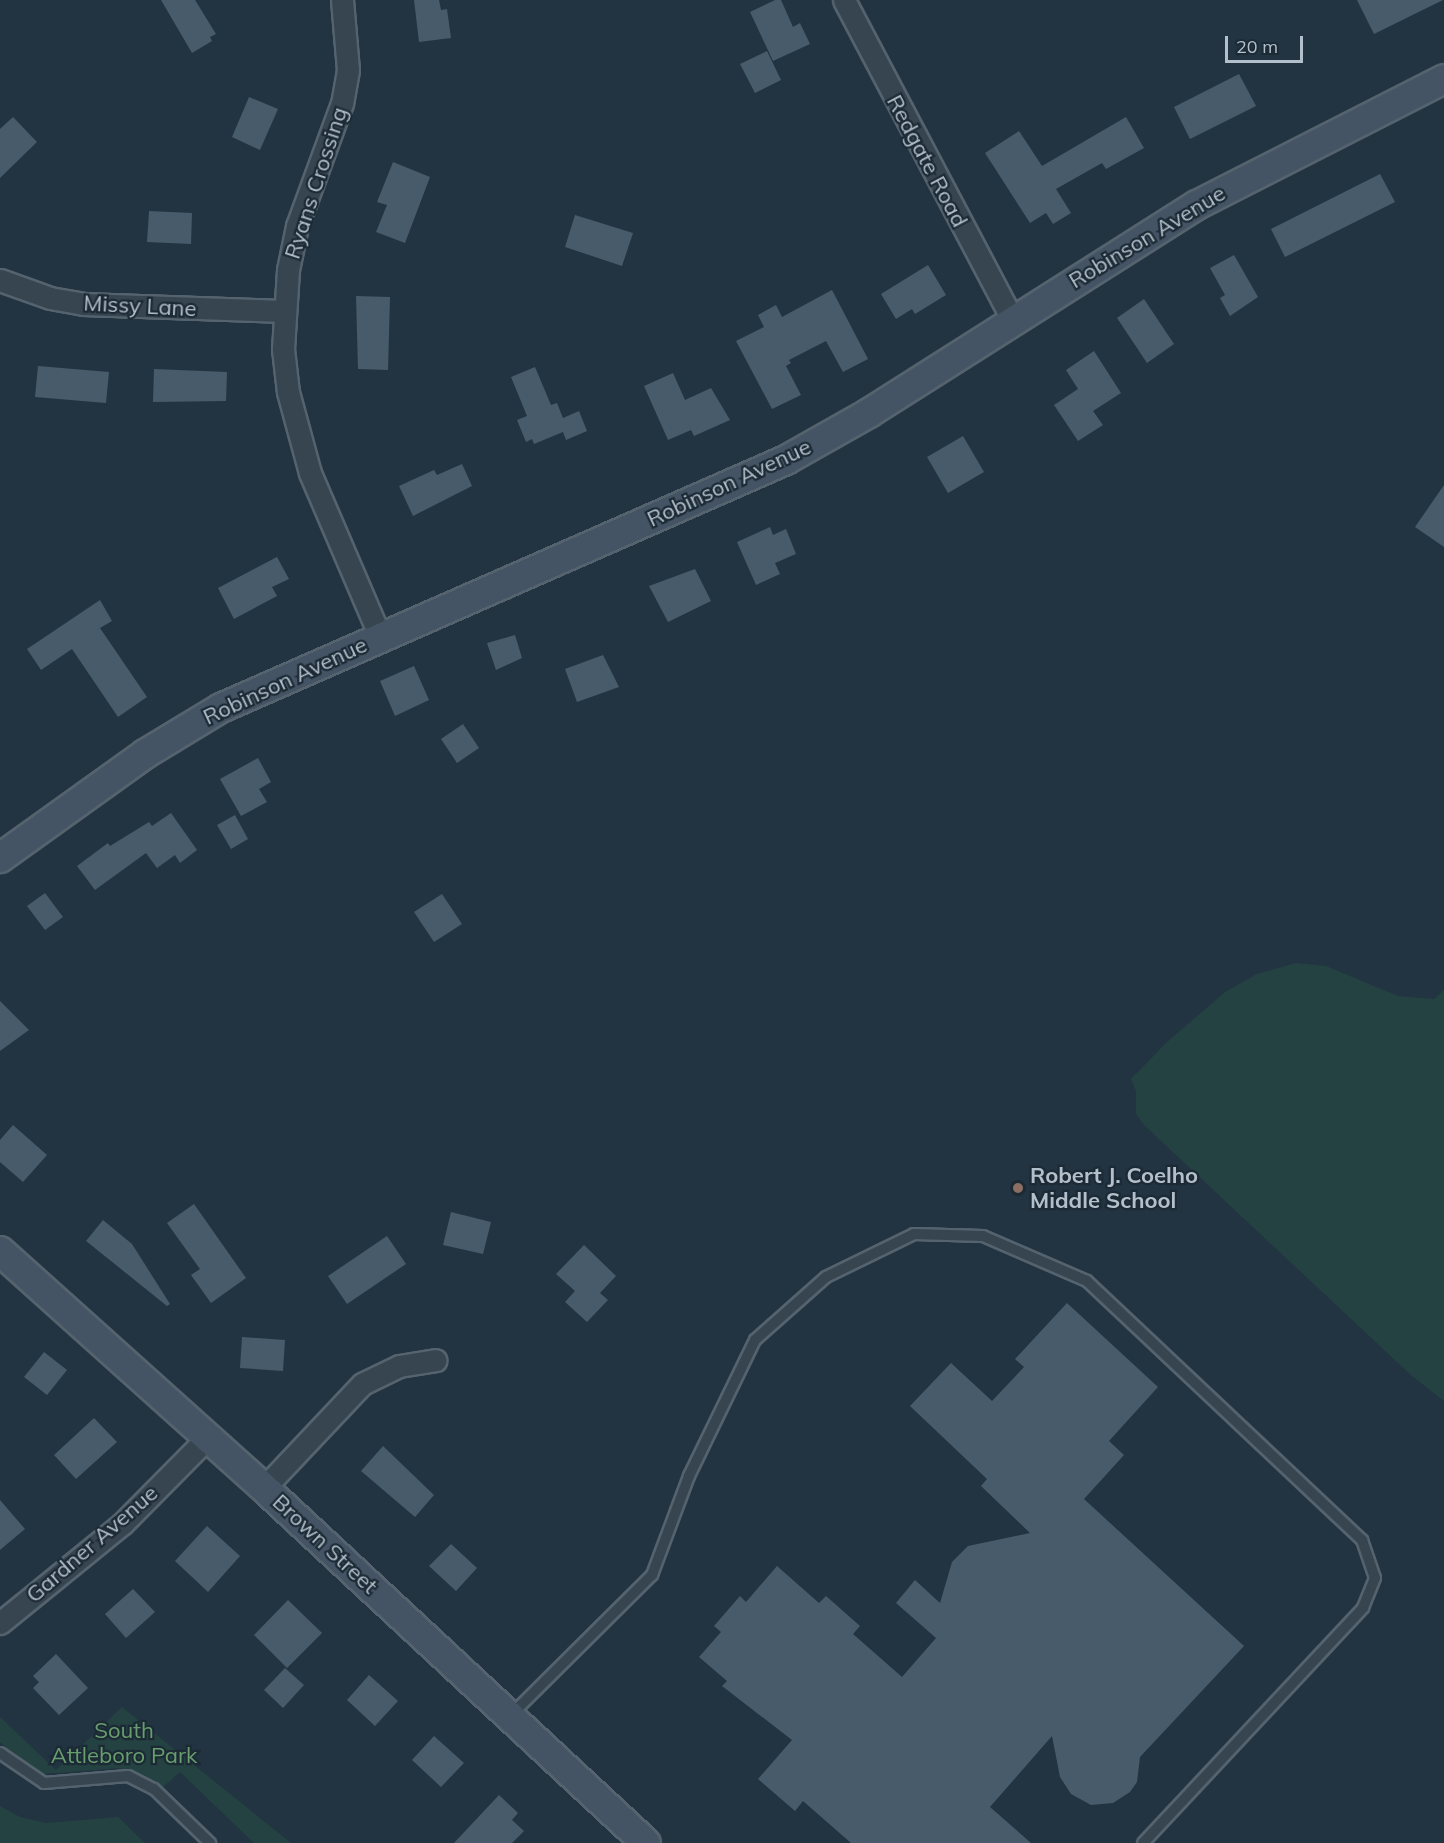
<!DOCTYPE html>
<style>
body{margin:0}
#map{position:relative;width:1444px;height:1843px;overflow:hidden;background:#223441;font-family:Mulish,sans-serif}
div>[style]{position:absolute}
.green>*{inset:0;background:#244241}
.building>*{inset:0;background:#485b6a}
.roads{filter:drop-shadow(2px 0 #55636e) drop-shadow(-2px 0 #55636e) drop-shadow(0 2px #55636e) drop-shadow(0 -2px #55636e)}
.lane>*{height:10px;margin:-5px;padding:0 5px;transform-origin:5px;border-radius:5px;background:#374551}
.street>*{height:21px;margin:-10.5px;padding:0 10.5px;transform-origin:10.5px;border-radius:10.5px;background:#374551}
.secondary>*{height:28px;margin:-14px;padding:0 14px;transform-origin:14px;border-radius:14px;background:#445464}
.dots>*{width:16px;height:16px;translate:-50% -50%;box-sizing:border-box;border:3px solid #1c2a36;border-radius:50%}
span{translate:-50% -50%;white-space:nowrap;text-align:center;line-height:1.15;-webkit-text-stroke:4.5px #1c2a36;paint-order:stroke}
.street-label{font-size:22px;color:#b3c0cb}
.poi-label{font-size:22px;color:#b3c0cb;font-weight:700}
.left{translate:0 -50%;text-align:left}
.park-label{font-size:22px;color:#689e6d}
.scale{position:absolute;left:1225px;top:36px;width:78px;height:27px;box-sizing:border-box;border:3px solid #b3c0cb;border-top:0;padding-left:8px;font-size:18px;line-height:21px;white-space:nowrap;color:#b3c0cb;-webkit-text-stroke:4px #1c2a36;paint-order:stroke}
</style>
<div id="map">
<div class="green">
<i style="clip-path:polygon(1296px 963px,1326px 966px,1398px 996px,1434px 999px,1444px 990px,1444px 1401px,1412px 1376px,1144px 1125px,1136px 1114px,1136px 1091px,1131px 1079px,1166px 1043px,1225px 992px,1257px 974px)"></i>
<i style="clip-path:polygon(122px 1707px,291px 1843px,254px 1843px,180px 1772px,162px 1788px,120px 1768px,43px 1774px,27px 1767px,0 1742px,0 1717px,56px 1770px)"></i>
<i style="clip-path:polygon(0 1806px,20px 1817px,46px 1823px,118px 1817px,145px 1843px,0 1843px)"></i>
</div>
<div class="building">
<i style="clip-path:polygon(161px 0,195px 0,216px 34px,210px 37px,212px 41px,192px 53px)"></i>
<i style="clip-path:polygon(414px 0,439px 0,441px 10px,447px 9px,451px 38px,419px 42px)"></i>
<i style="clip-path:polygon(775px 0,781px 0,793px 27px,800px 23px,810px 44px,773px 61px,750px 12px)"></i>
<i style="clip-path:polygon(1357px 0,1443px 0,1374px 34px)"></i>
<i style="clip-path:polygon(767px 51px,781px 80px,755px 93px,740px 64px)"></i>
<i style="clip-path:polygon(1239px 74px,1256px 106px,1190px 139px,1174px 107px)"></i>
<i style="clip-path:polygon(249px 97px,278px 109px,260px 150px,232px 137px)"></i>
<i style="clip-path:polygon(13px 117px,37px 142px,0 178px,0 129px)"></i>
<i style="clip-path:polygon(1126px 117px,1144px 148px,1106px 169px,1102px 163px,1056px 189px,1071px 213px,1053px 224px,1046px 213px,1030px 223px,985px 153px,1019px 131px,1042px 166px)"></i>
<i style="clip-path:polygon(393px 162px,430px 177px,405px 243px,376px 232px,387px 205px,377px 202px)"></i>
<i style="clip-path:polygon(1380px 174px,1395px 202px,1285px 257px,1271px 229px)"></i>
<i style="clip-path:polygon(149px 211px,192px 213px,191px 244px,147px 242px)"></i>
<i style="clip-path:polygon(575px 215px,633px 233px,622px 266px,565px 247px)"></i>
<i style="clip-path:polygon(1234px 255px,1258px 297px,1230px 316px,1220px 298px,1225px 295px,1210px 268px)"></i>
<i style="clip-path:polygon(928px 265px,946px 295px,915px 314px,912px 309px,896px 319px,881px 294px)"></i>
<i style="clip-path:polygon(832px 290px,868px 359px,843px 372px,826px 341px,789px 360px,791px 363px,786px 366px,801px 395px,772px 409px,736px 341px,764px 327px,758px 315px,776px 305px,782px 317px)"></i>
<i style="clip-path:polygon(356px 296px,390px 297px,388px 370px,358px 369px)"></i>
<i style="clip-path:polygon(1144px 299px,1174px 344px,1147px 363px,1117px 318px)"></i>
<i style="clip-path:polygon(1094px 351px,1121px 393px,1093px 411px,1103px 425px,1078px 441px,1054px 405px,1078px 389px,1066px 370px)"></i>
<i style="clip-path:polygon(38px 366px,109px 372px,106px 403px,35px 397px)"></i>
<i style="clip-path:polygon(535px 367px,551px 405px,557px 403px,563px 418px,579px 411px,587px 431px,566px 440px,563px 432px,534px 444px,532px 439px,526px 442px,517px 420px,527px 416px,511px 377px)"></i>
<i style="clip-path:polygon(154px 369px,227px 372px,226px 401px,153px 402px)"></i>
<i style="clip-path:polygon(673px 373px,685px 400px,711px 388px,730px 420px,694px 436px,691px 430px,668px 440px,644px 386px)"></i>
<i style="clip-path:polygon(963px 436px,984px 472px,948px 493px,927px 457px)"></i>
<i style="clip-path:polygon(462px 464px,472px 486px,413px 516px,399px 486px,434px 470px,437px 475px)"></i>
<i style="clip-path:polygon(1444px 485px,1444px 547px,1415px 527px)"></i>
<i style="clip-path:polygon(770px 527px,773px 535px,786px 529px,796px 554px,775px 563px,780px 574px,756px 585px,737px 542px)"></i>
<i style="clip-path:polygon(277px 557px,289px 579px,272px 587px,277px 596px,234px 619px,218px 588px)"></i>
<i style="clip-path:polygon(695px 569px,711px 601px,668px 622px,649px 586px)"></i>
<i style="clip-path:polygon(100px 600px,112px 621px,100px 628px,147px 697px,118px 717px,72px 649px,41px 670px,27px 649px)"></i>
<i style="clip-path:polygon(515px 635px,522px 658px,496px 670px,487px 643px)"></i>
<i style="clip-path:polygon(603px 655px,619px 687px,577px 702px,565px 669px)"></i>
<i style="clip-path:polygon(414px 666px,429px 700px,395px 716px,380px 681px)"></i>
<i style="clip-path:polygon(463px 724px,479px 748px,457px 763px,441px 739px)"></i>
<i style="clip-path:polygon(258px 758px,271px 782px,259px 789px,267px 802px,241px 816px,220px 779px)"></i>
<i style="clip-path:polygon(171px 813px,197px 850px,180px 863px,175px 855px,157px 868px,146px 853px,95px 890px,77px 866px,108px 843px,110px 846px,149px 822px,152px 826px)"></i>
<i style="clip-path:polygon(235px 815px,248px 839px,231px 849px,217px 825px)"></i>
<i style="clip-path:polygon(45px 893px,63px 917px,45px 930px,27px 906px)"></i>
<i style="clip-path:polygon(442px 894px,462px 924px,434px 942px,414px 912px)"></i>
<i style="clip-path:polygon(0 1001px,29px 1030px,0 1051px)"></i>
<i style="clip-path:polygon(13px 1125px,47px 1155px,23px 1182px,0 1162px,0 1140px)"></i>
<i style="clip-path:polygon(194px 1204px,246px 1278px,211px 1303px,191px 1275px,200px 1269px,167px 1223px)"></i>
<i style="clip-path:polygon(451px 1212px,491px 1222px,483px 1254px,443px 1245px)"></i>
<i style="clip-path:polygon(103px 1220px,132px 1244px,170px 1304px,167px 1306px,86px 1241px)"></i>
<i style="clip-path:polygon(387px 1236px,406px 1264px,347px 1304px,328px 1276px)"></i>
<i style="clip-path:polygon(584px 1245px,616px 1276px,600px 1293px,608px 1300px,587px 1322px,565px 1302px,575px 1291px,556px 1274px)"></i>
<i style="clip-path:polygon(1067px 1303px,1158px 1387px,1109px 1441px,1124px 1455px,1084px 1499px,1244px 1646px,1140px 1757px,1137px 1782px,1130px 1792px,1113px 1803px,1091px 1805px,1071px 1794px,1060px 1777px,1052px 1736px,990px 1807px,1031px 1843px,851px 1843px,803px 1801px,795px 1811px,758px 1779px,792px 1740px,722px 1686px,727px 1681px,699px 1657px,721px 1632px,714px 1626px,740px 1596px,746px 1602px,777px 1566px,819px 1603px,826px 1596px,860px 1626px,853px 1634px,902px 1677px,936px 1638px,896px 1603px,915px 1580px,940px 1603px,952px 1562px,968px 1546px,1030px 1533px,981px 1486px,987px 1479px,910px 1406px,951px 1363px,992px 1401px,1024px 1367px,1015px 1359px)"></i>
<i style="clip-path:polygon(242px 1337px,285px 1340px,283px 1371px,240px 1368px)"></i>
<i style="clip-path:polygon(44px 1352px,67px 1370px,47px 1395px,24px 1377px)"></i>
<i style="clip-path:polygon(94px 1418px,117px 1442px,76px 1479px,54px 1455px)"></i>
<i style="clip-path:polygon(383px 1446px,434px 1495px,415px 1517px,361px 1471px)"></i>
<i style="clip-path:polygon(0 1500px,25px 1529px,0 1550px)"></i>
<i style="clip-path:polygon(207px 1526px,240px 1556px,208px 1592px,175px 1561px)"></i>
<i style="clip-path:polygon(451px 1544px,477px 1568px,456px 1591px,429px 1566px)"></i>
<i style="clip-path:polygon(133px 1589px,155px 1612px,126px 1638px,105px 1614px)"></i>
<i style="clip-path:polygon(288px 1600px,322px 1633px,287px 1668px,254px 1635px)"></i>
<i style="clip-path:polygon(56px 1654px,88px 1688px,59px 1715px,33px 1688px,39px 1682px,33px 1676px)"></i>
<i style="clip-path:polygon(285px 1668px,304px 1685px,283px 1708px,264px 1690px)"></i>
<i style="clip-path:polygon(369px 1675px,398px 1701px,375px 1726px,347px 1700px)"></i>
<i style="clip-path:polygon(434px 1736px,464px 1763px,441px 1787px,412px 1760px)"></i>
<i style="clip-path:polygon(499px 1795px,518px 1813px,512px 1820px,524px 1831px,512px 1843px,454px 1843px)"></i>
</div>
<div class="roads">
<div class="lane">
<i style="left:510px;top:1716px;width:200px;rotate:-44.8deg"></i>
<i style="left:652px;top:1575px;width:106px;rotate:-69.5deg"></i>
<i style="left:689px;top:1476px;width:151px;rotate:-64.1deg"></i>
<i style="left:755px;top:1340px;width:95px;rotate:-41.6deg"></i>
<i style="left:826px;top:1277px;width:98px;rotate:-26deg"></i>
<i style="left:914px;top:1234px;width:69px;rotate:1.7deg"></i>
<i style="left:983px;top:1236px;width:113px;rotate:23.4deg"></i>
<i style="left:1087px;top:1281px;width:378px;rotate:43.3deg"></i>
<i style="left:1362px;top:1540px;width:40px;rotate:71.1deg"></i>
<i style="left:1375px;top:1578px;width:32px;rotate:112deg"></i>
<i style="left:1363px;top:1608px;width:322px;rotate:133.1deg"></i>
<i style="left:0;top:1753px;width:53px;rotate:34.3deg"></i>
<i style="left:44px;top:1783px;width:84px;rotate:-4.8deg"></i>
<i style="left:128px;top:1776px;width:29px;rotate:27deg"></i>
<i style="left:154px;top:1789px;width:78px;rotate:44deg"></i>
</div>
<div class="street">
<i style="left:342px;top:0;width:70px;rotate:85.1deg"></i>
<i style="left:348px;top:70px;width:34px;rotate:100deg"></i>
<i style="left:342px;top:103px;width:131px;rotate:110.1deg"></i>
<i style="left:297px;top:226px;width:45px;rotate:101.6deg"></i>
<i style="left:288px;top:270px;width:79px;rotate:93.6deg"></i>
<i style="left:283px;top:349px;width:43px;rotate:83.4deg"></i>
<i style="left:288px;top:392px;width:84px;rotate:74.8deg"></i>
<i style="left:310px;top:473px;width:177px;rotate:66.8deg"></i>
<i style="left:844px;top:0;width:362px;rotate:62.2deg"></i>
<i style="left:0;top:280px;width:53px;rotate:19.8deg"></i>
<i style="left:50px;top:298px;width:34px;rotate:10deg"></i>
<i style="left:83px;top:304px;width:201px;rotate:2deg"></i>
<i style="left:264px;top:1488px;width:143px;rotate:-46.7deg"></i>
<i style="left:362px;top:1384px;width:41px;rotate:-25.9deg"></i>
<i style="left:399px;top:1366px;width:37px;rotate:-9deg"></i>
<i style="left:0;top:1623px;width:157px;rotate:-39.1deg"></i>
<i style="left:122px;top:1524px;width:121px;rotate:-45.3deg"></i>
</div>
<div class="secondary">
<i style="left:0;top:858px;width:178px;rotate:-35.6deg"></i>
<i style="left:145px;top:754px;width:89px;rotate:-31.2deg"></i>
<i style="left:221px;top:708px;width:617px;rotate:-23.7deg"></i>
<i style="left:786px;top:460px;width:95px;rotate:-29.5deg"></i>
<i style="left:869px;top:413px;width:388px;rotate:-32.4deg"></i>
<i style="left:1197px;top:205px;width:277px;rotate:-27deg"></i>
<i style="left:0;top:1251px;width:355px;rotate:41.9deg"></i>
<i style="left:264px;top:1488px;width:521px;rotate:42.9deg"></i>
</div>
</div>
<div class="dots">
<i style="left:1018px;top:1188px;background:#8d6e63"></i>
</div>
<div class="street-label">
<span style="left:927px;top:161px;rotate:62deg">Redgate Road</span>
<span style="left:316px;top:183px;rotate:-72deg">Ryans Crossing</span>
<span style="left:1147px;top:237px;rotate:-31deg">Robinson Avenue</span>
<span style="left:140px;top:306px;rotate:3deg">Missy Lane</span>
<span style="left:729px;top:483px;rotate:-25deg">Robinson Avenue</span>
<span style="left:285px;top:681px;rotate:-25deg">Robinson Avenue</span>
<span style="left:92px;top:1544px;rotate:-41deg">Gardner Avenue</span>
<span style="left:325px;top:1544px;rotate:43deg">Brown Street</span>
</div>
<div class="poi-label">
<span class="left" style="left:1030px;top:1188px">Robert J. Coelho<br>Middle School</span>
</div>
<div class="park-label">
<span style="left:124px;top:1743px">South<br>Attleboro Park</span>
</div>
<div class="scale">20 m</div>
</div>
